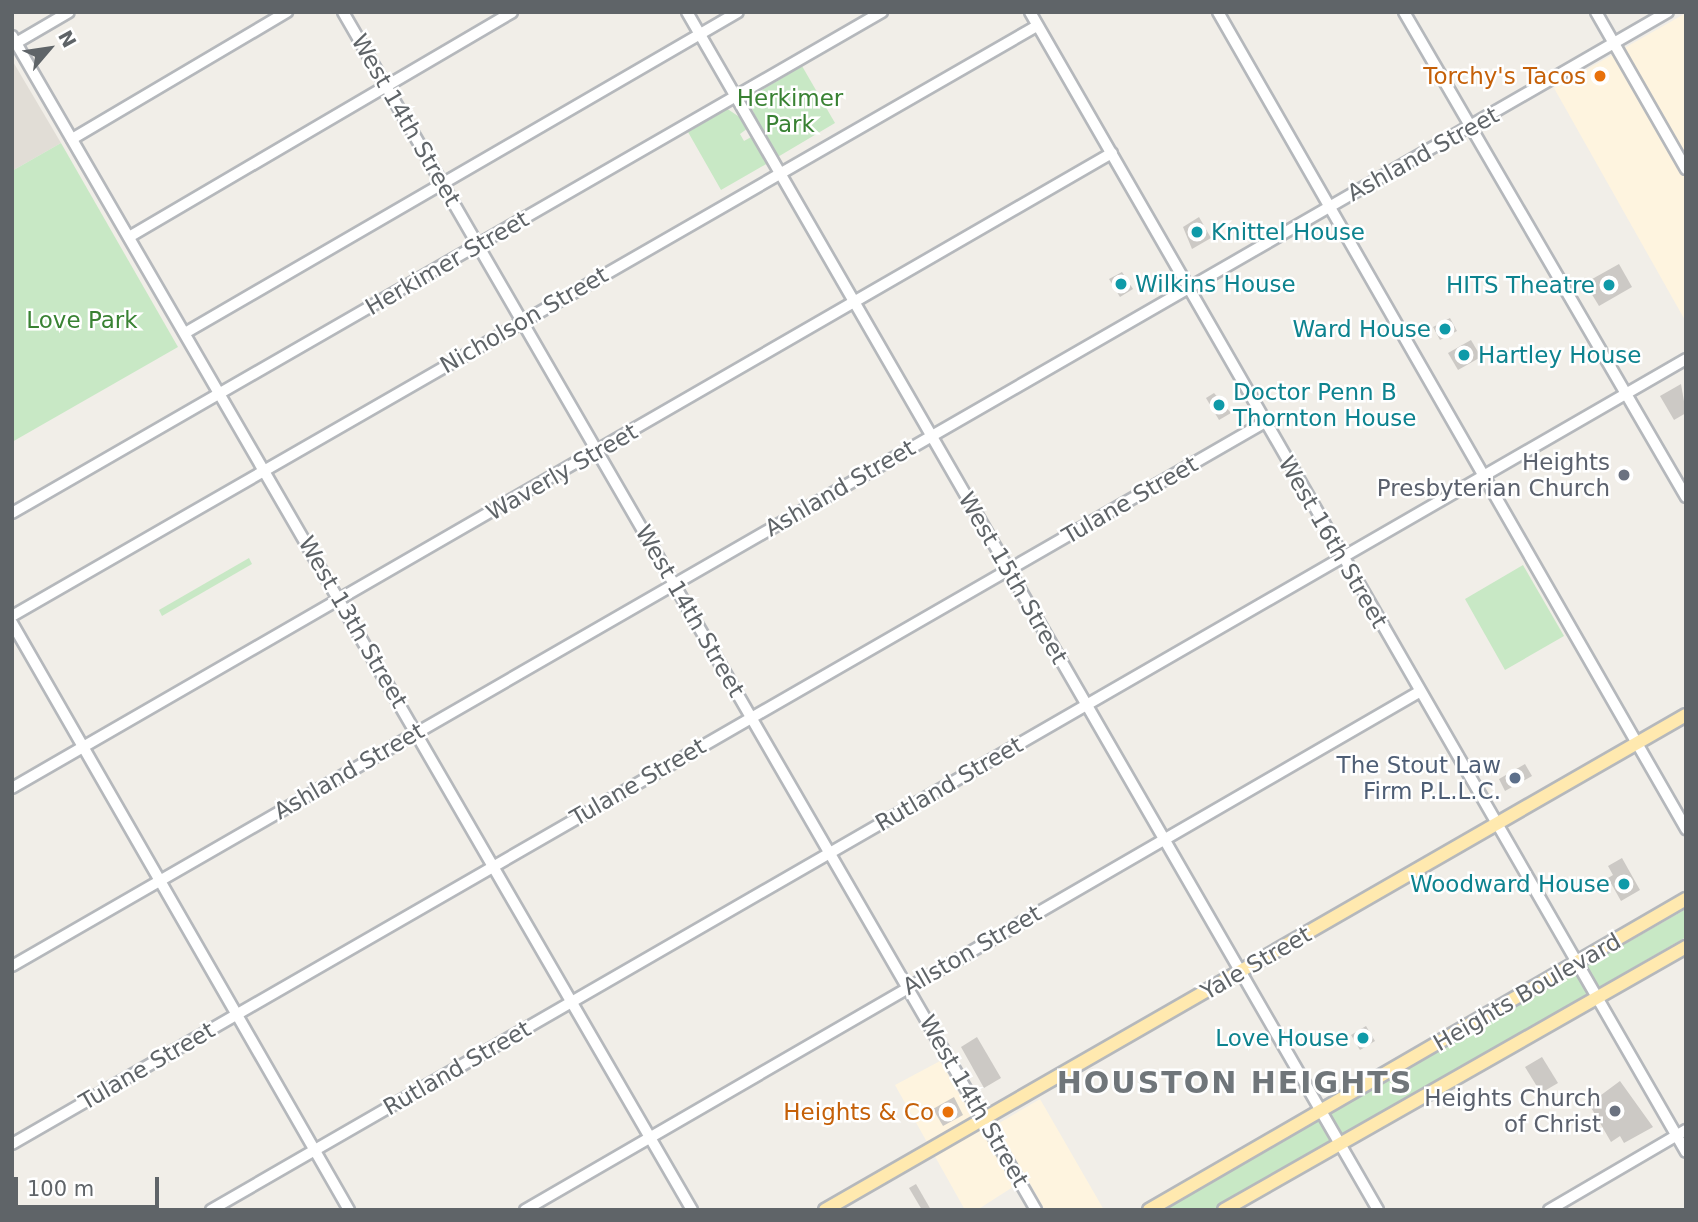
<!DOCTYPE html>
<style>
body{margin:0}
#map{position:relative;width:1698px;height:1222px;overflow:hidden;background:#f1eee8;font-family:"DejaVu Sans",sans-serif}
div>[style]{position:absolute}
.commercial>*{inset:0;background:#fef4df}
.education>*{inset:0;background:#e1ddd6}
.green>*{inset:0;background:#c8e8c5}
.building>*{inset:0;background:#ccc9c5}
.roads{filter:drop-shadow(2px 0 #b5b8bc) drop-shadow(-2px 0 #b5b8bc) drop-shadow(0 2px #b5b8bc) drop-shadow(0 -2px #b5b8bc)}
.minor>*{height:10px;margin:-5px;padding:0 5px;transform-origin:5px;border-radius:5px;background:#fff}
.major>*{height:12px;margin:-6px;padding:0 6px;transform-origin:6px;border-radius:6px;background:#ffe9af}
.dots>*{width:19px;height:19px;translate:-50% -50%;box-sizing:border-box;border:4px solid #fff;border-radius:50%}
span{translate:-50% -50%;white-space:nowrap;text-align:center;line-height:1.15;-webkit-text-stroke:5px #fff;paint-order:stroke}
.food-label{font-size:23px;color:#c56008}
.right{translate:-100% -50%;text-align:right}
.park-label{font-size:23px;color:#398233}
.street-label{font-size:23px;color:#5f6468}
.culture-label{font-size:23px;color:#0d838f}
.left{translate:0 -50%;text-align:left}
.worship-label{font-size:23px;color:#5b616d}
.service-label{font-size:23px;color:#4e5e75}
.district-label{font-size:30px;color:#70767a;font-weight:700;letter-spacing:2px}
.frame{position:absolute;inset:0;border:14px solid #5f6468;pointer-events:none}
.north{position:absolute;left:14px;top:14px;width:70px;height:70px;-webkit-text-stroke:5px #fff;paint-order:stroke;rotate:61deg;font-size:19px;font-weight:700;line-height:28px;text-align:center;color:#5f6468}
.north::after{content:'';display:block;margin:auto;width:24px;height:32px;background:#5f6468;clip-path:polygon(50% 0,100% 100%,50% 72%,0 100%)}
.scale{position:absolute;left:14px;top:1177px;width:145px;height:32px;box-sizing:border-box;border:4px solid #5f6468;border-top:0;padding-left:9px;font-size:21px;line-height:24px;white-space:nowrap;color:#5f6468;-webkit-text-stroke:5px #fff;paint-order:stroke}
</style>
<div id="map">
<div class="commercial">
<i style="clip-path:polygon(1686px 13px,1686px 322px,1554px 88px)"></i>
<i style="clip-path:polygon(940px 1061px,982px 1133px,1040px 1099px,1104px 1210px,1045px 1210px,1027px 1178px,977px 1210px,965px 1210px,895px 1085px)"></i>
</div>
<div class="education">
<i style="clip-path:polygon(12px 60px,61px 143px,12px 171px)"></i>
</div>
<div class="green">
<i style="clip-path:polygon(802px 66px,835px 123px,776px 158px,747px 99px)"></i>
<i style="clip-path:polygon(726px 108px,744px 120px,748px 128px,740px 134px,744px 141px,753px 136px,768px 163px,721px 190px,688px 132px)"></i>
<i style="clip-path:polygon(61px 143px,178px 347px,12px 442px,12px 171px)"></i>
<i style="clip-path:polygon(249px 558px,252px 564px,162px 616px,159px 610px)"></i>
<i style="clip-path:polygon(1523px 565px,1564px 636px,1505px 670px,1465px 599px)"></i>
<i style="clip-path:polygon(1686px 909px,1686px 937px,1213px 1210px,1160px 1210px)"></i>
</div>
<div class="building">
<i style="clip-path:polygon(1199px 217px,1211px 238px,1192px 249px,1183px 227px)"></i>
<i style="clip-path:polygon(1619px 264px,1632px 287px,1599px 306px,1585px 283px)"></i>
<i style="clip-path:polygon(1122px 272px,1133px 289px,1120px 297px,1109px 279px)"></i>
<i style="clip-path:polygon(1450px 318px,1457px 331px,1440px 340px,1433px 327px)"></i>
<i style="clip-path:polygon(1471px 340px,1481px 357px,1458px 370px,1448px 353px)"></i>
<i style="clip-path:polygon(1681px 384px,1686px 413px,1674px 420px,1660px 396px)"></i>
<i style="clip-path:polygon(1214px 393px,1231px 413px,1219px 420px,1206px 398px)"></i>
<i style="clip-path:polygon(1525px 764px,1532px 776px,1505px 791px,1499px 779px)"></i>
<i style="clip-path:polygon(1622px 858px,1640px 890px,1621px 901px,1608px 878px,1613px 875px,1608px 866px)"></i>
<i style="clip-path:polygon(1366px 1026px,1375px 1041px,1360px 1050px,1351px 1035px)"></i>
<i style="clip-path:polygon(977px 1037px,1001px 1078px,984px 1088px,961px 1047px)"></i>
<i style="clip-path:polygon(1542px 1057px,1558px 1083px,1541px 1093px,1525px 1067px)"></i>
<i style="clip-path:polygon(1620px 1081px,1653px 1127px,1624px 1143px,1620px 1136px,1611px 1142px,1589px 1104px)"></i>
<i style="clip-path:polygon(954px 1097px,963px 1115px,943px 1126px,933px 1109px)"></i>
<i style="clip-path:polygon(916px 1184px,931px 1210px,922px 1210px,909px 1188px)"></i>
</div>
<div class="roads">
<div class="minor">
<i style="left:343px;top:12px;width:1384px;rotate:59.95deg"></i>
<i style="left:687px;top:12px;width:1383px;rotate:60.02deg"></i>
<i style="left:1030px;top:12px;width:1315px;rotate:60.08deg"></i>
<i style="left:1218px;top:12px;width:942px;rotate:60.19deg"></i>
<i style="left:1404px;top:12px;width:561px;rotate:59.82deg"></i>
<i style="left:1596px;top:12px;width:181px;rotate:60.2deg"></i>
<i style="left:12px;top:36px;width:1357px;rotate:59.92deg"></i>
<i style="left:16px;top:43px;width:61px;rotate:-30.3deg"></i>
<i style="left:72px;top:139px;width:250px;rotate:-30.6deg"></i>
<i style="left:129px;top:237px;width:444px;rotate:-30.4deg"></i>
<i style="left:185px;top:333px;width:639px;rotate:-30.13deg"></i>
<i style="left:12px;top:513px;width:1004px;rotate:-29.94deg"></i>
<i style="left:12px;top:616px;width:1183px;rotate:-29.93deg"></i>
<i style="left:12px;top:623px;width:677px;rotate:60.14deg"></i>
<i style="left:12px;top:788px;width:1270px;rotate:-30deg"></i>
<i style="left:12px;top:966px;width:1911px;rotate:-29.95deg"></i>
<i style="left:12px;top:1144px;width:1446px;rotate:-29.95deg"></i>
<i style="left:211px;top:1210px;width:1703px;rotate:-29.98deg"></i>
<i style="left:525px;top:1210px;width:1033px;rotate:-30.09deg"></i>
<i style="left:1549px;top:1210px;width:159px;rotate:-30.3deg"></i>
</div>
<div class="major">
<i style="left:825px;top:1210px;width:993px;rotate:-29.9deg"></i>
<i style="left:1149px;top:1210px;width:621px;rotate:-30.08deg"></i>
<i style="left:1224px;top:1210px;width:532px;rotate:-29.65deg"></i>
</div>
</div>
<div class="dots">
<i style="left:1600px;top:76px;background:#e8710a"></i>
<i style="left:1197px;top:232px;background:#0f9aa8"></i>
<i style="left:1121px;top:284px;background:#0f9aa8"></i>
<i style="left:1609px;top:285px;background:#0f9aa8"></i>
<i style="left:1445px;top:329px;background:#0f9aa8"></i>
<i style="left:1464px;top:355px;background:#0f9aa8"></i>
<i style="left:1219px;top:405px;background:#0f9aa8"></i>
<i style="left:1624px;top:475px;background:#6b7280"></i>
<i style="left:1515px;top:778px;background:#5c6f8a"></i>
<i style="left:1624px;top:884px;background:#0f9aa8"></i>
<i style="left:1363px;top:1038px;background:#0f9aa8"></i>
<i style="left:1615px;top:1111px;background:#6b7280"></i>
<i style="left:948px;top:1112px;background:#e8710a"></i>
</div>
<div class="food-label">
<span class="right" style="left:1586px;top:76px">Torchy's Tacos</span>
<span class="right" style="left:934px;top:1112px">Heights &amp; Co</span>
</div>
<div class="park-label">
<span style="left:790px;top:111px">Herkimer<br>Park</span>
<span style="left:82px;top:320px">Love Park</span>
</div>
<div class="street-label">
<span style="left:406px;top:120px;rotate:60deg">West 14th Street</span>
<span style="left:1423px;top:154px;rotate:-29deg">Ashland Street</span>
<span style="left:447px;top:263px;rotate:-30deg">Herkimer Street</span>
<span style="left:524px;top:320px;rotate:-30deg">Nicholson Street</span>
<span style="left:562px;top:472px;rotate:-30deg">Waverly Street</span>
<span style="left:840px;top:488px;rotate:-30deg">Ashland Street</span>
<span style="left:1130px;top:500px;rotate:-30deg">Tulane Street</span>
<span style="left:1333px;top:542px;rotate:60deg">West 16th Street</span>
<span style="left:1013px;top:578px;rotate:60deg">West 15th Street</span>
<span style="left:690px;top:611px;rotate:60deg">West 14th Street</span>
<span style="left:353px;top:622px;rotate:60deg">West 13th Street</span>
<span style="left:349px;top:771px;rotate:-30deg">Ashland Street</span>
<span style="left:638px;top:782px;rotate:-30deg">Tulane Street</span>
<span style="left:949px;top:784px;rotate:-30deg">Rutland Street</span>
<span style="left:972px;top:950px;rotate:-30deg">Allston Street</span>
<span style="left:1256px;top:963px;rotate:-30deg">Yale Street</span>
<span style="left:1527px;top:992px;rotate:-30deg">Heights Boulevard</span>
<span style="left:147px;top:1066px;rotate:-30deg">Tulane Street</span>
<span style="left:457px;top:1068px;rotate:-30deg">Rutland Street</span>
<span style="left:974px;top:1101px;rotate:60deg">West 14th Street</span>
</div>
<div class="culture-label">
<span class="left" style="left:1211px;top:232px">Knittel House</span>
<span class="left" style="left:1135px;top:284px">Wilkins House</span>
<span class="right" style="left:1595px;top:285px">HITS Theatre</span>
<span class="right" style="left:1431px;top:329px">Ward House</span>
<span class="left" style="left:1478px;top:355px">Hartley House</span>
<span class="left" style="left:1233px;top:405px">Doctor Penn B<br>Thornton House</span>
<span class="right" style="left:1610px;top:884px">Woodward House</span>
<span class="right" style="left:1349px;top:1038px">Love House</span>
</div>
<div class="worship-label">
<span class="right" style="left:1610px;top:475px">Heights<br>Presbyterian Church</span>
<span class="right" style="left:1601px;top:1111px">Heights Church<br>of Christ</span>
</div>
<div class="service-label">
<span class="right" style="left:1501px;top:778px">The Stout Law<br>Firm P.L.L.C.</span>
</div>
<div class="district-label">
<span style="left:1235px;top:1083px">HOUSTON HEIGHTS</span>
</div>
<div class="frame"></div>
<div class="north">N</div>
<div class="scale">100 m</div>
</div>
